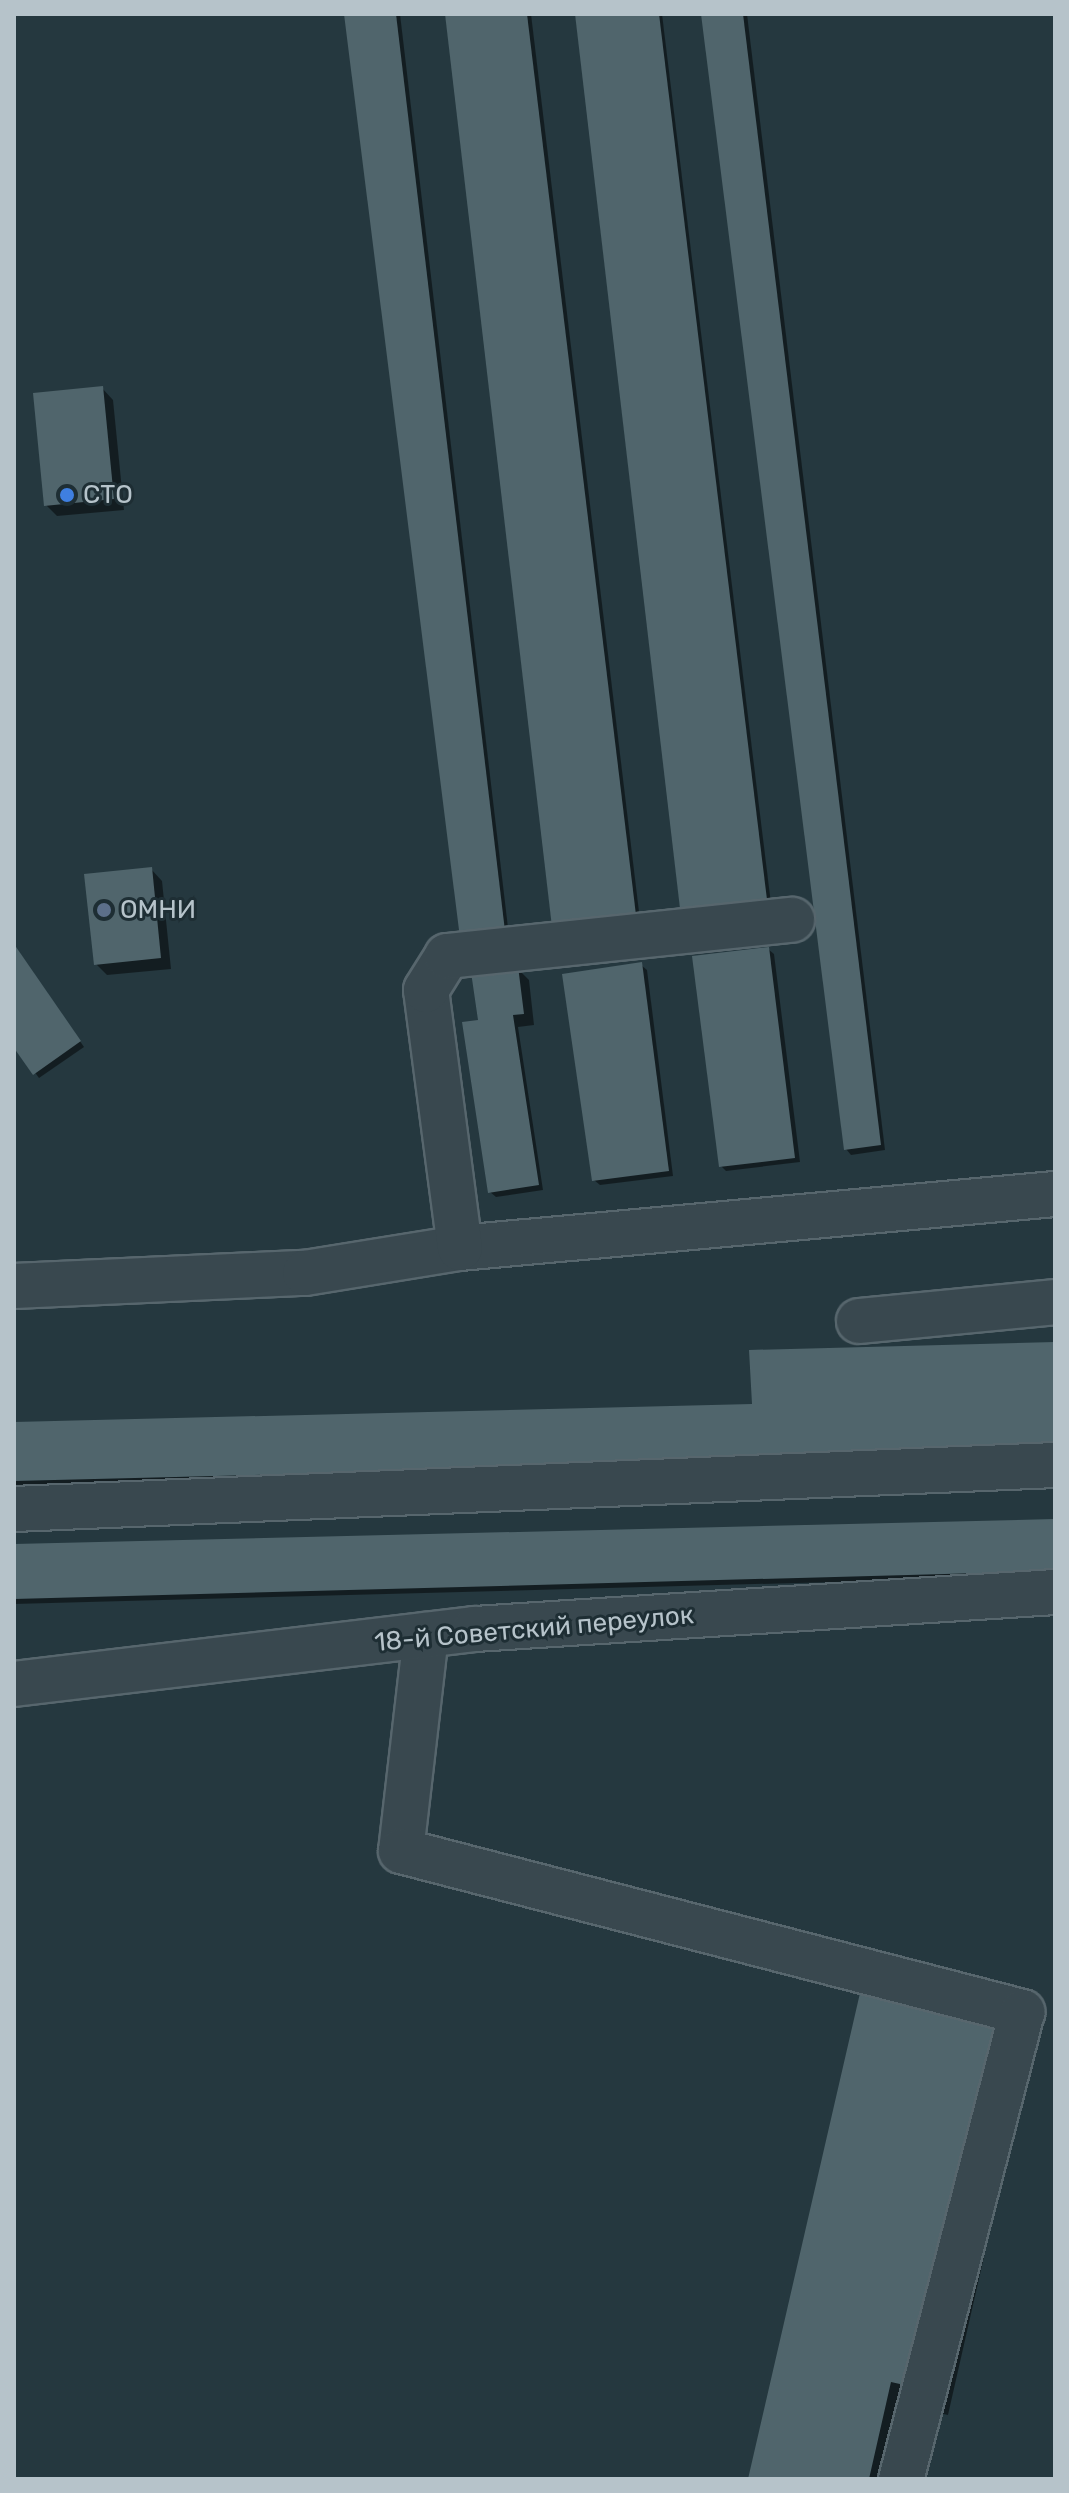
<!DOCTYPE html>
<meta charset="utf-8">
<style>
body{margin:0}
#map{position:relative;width:1069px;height:2493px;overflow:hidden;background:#25383f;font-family:Rubik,sans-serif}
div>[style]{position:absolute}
.shadow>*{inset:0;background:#0007}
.building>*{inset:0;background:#50656c}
.roads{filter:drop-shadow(2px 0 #57666d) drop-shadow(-2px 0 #57666d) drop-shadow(0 2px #57666d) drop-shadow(0 -2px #57666d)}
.minor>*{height:44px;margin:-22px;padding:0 22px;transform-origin:22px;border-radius:22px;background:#39484f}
.dots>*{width:22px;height:22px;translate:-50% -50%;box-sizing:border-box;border:4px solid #1e2e34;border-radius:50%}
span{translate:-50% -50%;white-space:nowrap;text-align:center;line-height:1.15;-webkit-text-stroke:6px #1e2e34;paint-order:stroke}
.poi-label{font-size:26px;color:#b6c3ca}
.left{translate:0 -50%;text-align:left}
.street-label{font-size:26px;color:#b6c3ca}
.frame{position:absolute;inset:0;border:16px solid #b6c3ca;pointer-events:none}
</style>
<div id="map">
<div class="shadow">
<i style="clip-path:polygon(346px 14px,400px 14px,509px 936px,467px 943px)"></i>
<i style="clip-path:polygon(447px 14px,531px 14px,640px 920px,559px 932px)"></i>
<i style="clip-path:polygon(577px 14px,662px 14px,772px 912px,688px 922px)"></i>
<i style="clip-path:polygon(703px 14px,747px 14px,885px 1150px,851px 1155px,846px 1149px)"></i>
<i style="clip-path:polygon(102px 388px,113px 400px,124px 510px,57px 516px,46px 505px)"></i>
<i style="clip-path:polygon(151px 869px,162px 881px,171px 969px,107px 975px,96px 964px)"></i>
<i style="clip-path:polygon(14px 945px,84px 1047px,39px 1078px,14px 1044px)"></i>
<i style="clip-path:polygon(768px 949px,774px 954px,800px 1162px,726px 1171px,721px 1166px)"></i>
<i style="clip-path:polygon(641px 965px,647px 970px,673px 1176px,600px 1185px,594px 1180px)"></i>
<i style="clip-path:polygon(517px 968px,529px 980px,534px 1025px,518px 1027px,543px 1190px,496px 1197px,490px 1192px,483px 1021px)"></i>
<i style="clip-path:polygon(1055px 1344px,1055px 1459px,14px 1485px,14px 1424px,755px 1406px)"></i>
<i style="clip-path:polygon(1055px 1521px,1055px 1576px,14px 1604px,14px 1546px)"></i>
<i style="clip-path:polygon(1030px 2054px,948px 2415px,917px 2408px,901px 2479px,750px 2479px)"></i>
</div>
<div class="building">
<i style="clip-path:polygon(344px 14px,396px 14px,505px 931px,460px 938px)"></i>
<i style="clip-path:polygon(445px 14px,527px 14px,636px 915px,552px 927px)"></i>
<i style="clip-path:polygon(575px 14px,659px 14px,768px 908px,681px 917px)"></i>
<i style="clip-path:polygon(701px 14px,743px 14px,881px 1145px,844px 1150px)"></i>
<i style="clip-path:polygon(103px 386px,114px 499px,44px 506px,33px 393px)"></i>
<i style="clip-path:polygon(152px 867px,161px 958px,94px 965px,84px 874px)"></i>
<i style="clip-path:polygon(14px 944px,81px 1041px,33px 1075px,14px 1048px)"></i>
<i style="clip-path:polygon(769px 947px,795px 1158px,719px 1167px,692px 956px)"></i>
<i style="clip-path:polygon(642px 962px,669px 1171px,592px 1181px,562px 974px)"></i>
<i style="clip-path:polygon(518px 966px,524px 1014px,513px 1015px,539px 1185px,488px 1193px,462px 1022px,478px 1020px,471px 972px)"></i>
<i style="clip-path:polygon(1055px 1342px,1055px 1455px,14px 1481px,14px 1422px,752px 1404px,749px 1350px)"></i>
<i style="clip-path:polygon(1055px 1519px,1055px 1571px,14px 1599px,14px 1544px)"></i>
<i style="clip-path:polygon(860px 1993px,1004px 2026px,922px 2389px,891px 2382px,869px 2479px,748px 2479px)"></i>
</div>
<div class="roads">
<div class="minor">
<i style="left:460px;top:1248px;width:597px;rotate:-5.19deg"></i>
<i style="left:14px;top:1286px;width:291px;rotate:-2.6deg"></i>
<i style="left:305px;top:1273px;width:157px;rotate:-9.2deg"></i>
<i style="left:460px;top:1248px;width:260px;rotate:-97.5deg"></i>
<i style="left:426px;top:990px;width:40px;rotate:-58deg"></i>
<i style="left:447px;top:956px;width:347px;rotate:-6deg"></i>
<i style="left:859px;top:1321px;width:197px;rotate:-5.5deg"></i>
<i style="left:14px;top:1509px;width:1042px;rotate:-2.42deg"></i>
<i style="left:426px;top:1635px;width:217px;rotate:96.6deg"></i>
<i style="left:401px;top:1851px;width:642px;rotate:14.53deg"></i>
<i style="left:1022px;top:2012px;width:482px;rotate:104.5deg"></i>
<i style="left:14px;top:1684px;width:464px;rotate:-6.8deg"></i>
<i style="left:475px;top:1629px;width:581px;rotate:-3.65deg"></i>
</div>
</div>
<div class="dots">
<i style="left:67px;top:495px;background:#3f7fe0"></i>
<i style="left:104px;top:910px;background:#5c6f8a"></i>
</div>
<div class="poi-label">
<span class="left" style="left:83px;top:495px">СТО</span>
<span class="left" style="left:120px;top:910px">ОМНИ</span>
</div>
<div class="street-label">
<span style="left:534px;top:1629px;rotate:-5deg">18-й Советский переулок</span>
</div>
<div class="frame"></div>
</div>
